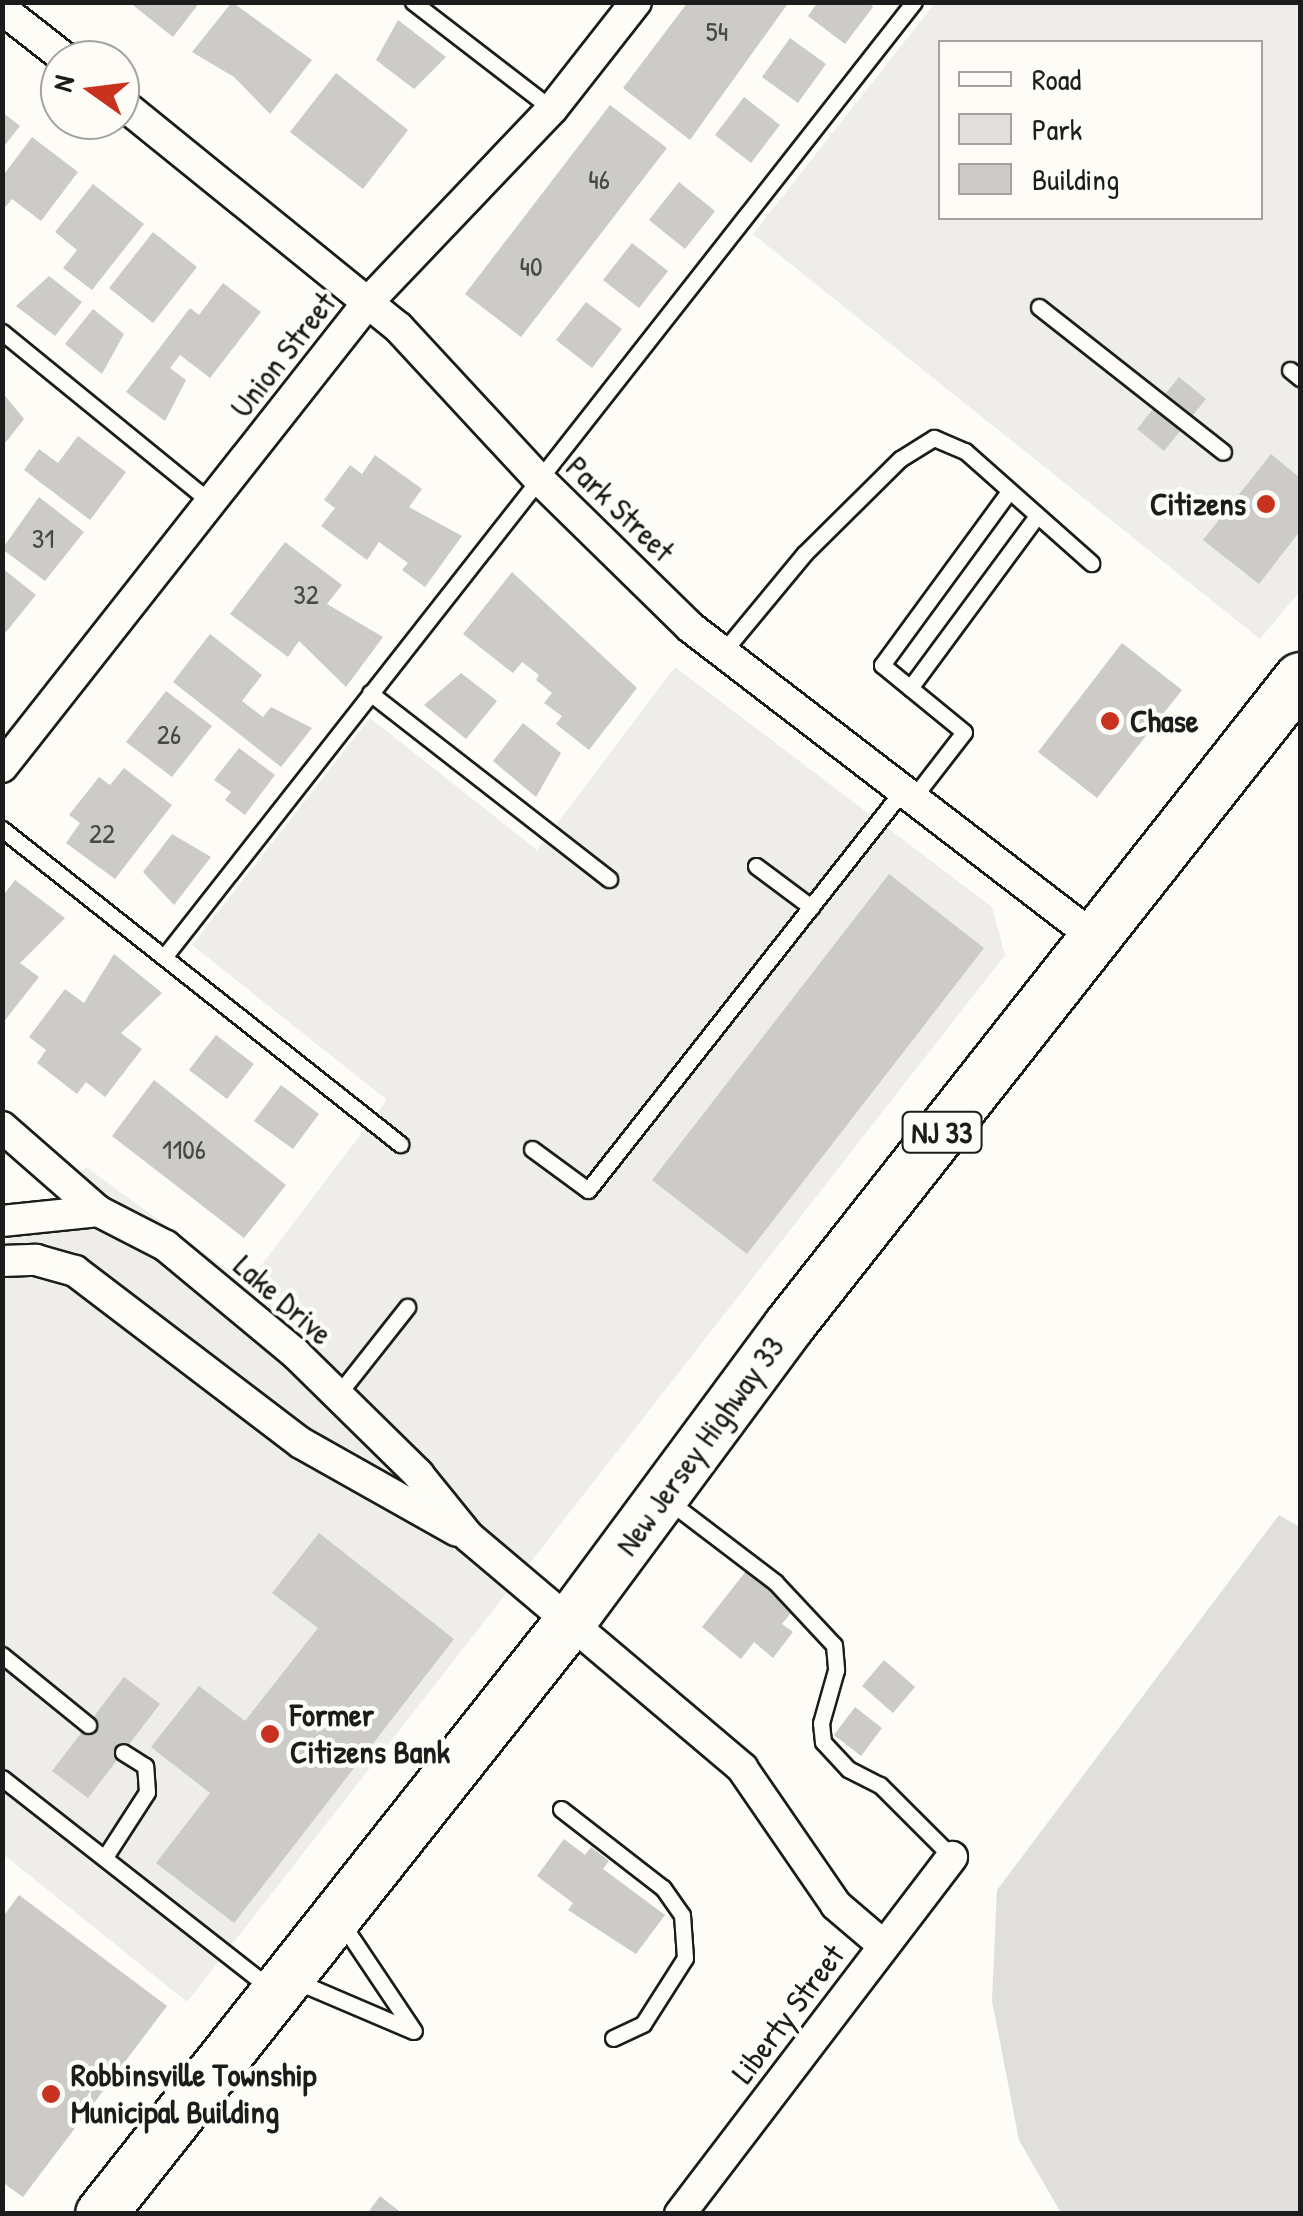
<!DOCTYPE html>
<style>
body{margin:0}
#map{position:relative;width:1303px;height:2216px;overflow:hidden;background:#fdfcf7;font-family:"Patrick Hand",sans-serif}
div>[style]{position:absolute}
.built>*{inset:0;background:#eeede9}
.green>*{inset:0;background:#e0dfdb}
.building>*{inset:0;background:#cccbc8}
.roads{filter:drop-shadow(2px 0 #1c1c1c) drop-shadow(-2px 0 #1c1c1c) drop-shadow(0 2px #1c1c1c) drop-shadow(0 -2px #1c1c1c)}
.service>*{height:15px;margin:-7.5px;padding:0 7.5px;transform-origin:7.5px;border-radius:7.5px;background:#fdfcf7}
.minor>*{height:30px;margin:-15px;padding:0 15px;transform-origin:15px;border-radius:15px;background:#fdfcf7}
.primary>*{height:50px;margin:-25px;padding:0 25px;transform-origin:25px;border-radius:25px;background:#fdfcf7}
.dots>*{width:28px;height:28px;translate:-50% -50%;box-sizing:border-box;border:5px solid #fdfcf7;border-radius:50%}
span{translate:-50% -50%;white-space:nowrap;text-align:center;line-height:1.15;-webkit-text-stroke:9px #fdfcf7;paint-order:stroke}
.number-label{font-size:28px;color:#484847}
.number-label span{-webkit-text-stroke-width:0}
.shield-label span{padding:2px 8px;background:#fdfcf7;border:2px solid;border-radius:8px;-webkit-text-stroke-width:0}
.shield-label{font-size:30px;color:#1c1c1c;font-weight:700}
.street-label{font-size:32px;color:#1c1c1c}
.poi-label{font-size:32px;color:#1c1c1c;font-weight:700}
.right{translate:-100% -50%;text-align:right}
.left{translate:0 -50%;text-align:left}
.frame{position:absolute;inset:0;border:5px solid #1c1c1c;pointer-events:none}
.legend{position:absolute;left:938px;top:40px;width:325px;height:180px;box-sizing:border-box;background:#fdfcf7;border:2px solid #a3a29f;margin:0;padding:12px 18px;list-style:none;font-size:30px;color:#1c1c1c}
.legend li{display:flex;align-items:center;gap:20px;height:50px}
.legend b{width:50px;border:2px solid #a3a29f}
.north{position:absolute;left:40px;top:40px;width:100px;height:100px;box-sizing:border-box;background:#fdfcf7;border:2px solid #a3a29f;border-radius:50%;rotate:284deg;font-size:28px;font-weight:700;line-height:40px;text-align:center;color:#1c1c1c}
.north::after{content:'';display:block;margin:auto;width:35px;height:45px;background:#c8321e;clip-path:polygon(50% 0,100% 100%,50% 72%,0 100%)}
</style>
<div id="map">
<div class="built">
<i style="clip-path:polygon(evenodd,935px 3px,1300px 3px,1300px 591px,1260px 639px,753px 234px,935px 3px,941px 42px,1260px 42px,1260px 218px,941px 218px,941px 42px)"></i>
<i style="clip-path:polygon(675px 667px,992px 907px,1005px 955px,187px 2002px,3px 1854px,3px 1245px,86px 1167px,247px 1284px,387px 1100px,192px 945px,370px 718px,537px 850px)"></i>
</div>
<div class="green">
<i style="clip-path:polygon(1279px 1515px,1300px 1527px,1300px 2213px,1061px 2213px,1019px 2140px,992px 2001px,997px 1890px)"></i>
</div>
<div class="building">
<i style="clip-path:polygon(129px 2px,200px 2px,173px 37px)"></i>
<i style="clip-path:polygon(232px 2px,312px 60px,270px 114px,234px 77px,192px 52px)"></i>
<i style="clip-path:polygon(688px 2px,789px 2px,690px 140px,623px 88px)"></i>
<i style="clip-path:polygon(818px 2px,868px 2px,873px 7px,845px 44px,808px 16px)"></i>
<i style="clip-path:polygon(398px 20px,446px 57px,414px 89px,376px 60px)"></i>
<i style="clip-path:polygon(790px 38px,826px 64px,798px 103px,762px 77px)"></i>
<i style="clip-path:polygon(336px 73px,408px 130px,363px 189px,290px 132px)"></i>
<i style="clip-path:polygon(744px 97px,780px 125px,751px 163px,715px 135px)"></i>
<i style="clip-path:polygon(610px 105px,667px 148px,521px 337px,465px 294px)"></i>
<i style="clip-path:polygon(2px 112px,20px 126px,2px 149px)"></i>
<i style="clip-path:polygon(32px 137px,78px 172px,41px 221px,12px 199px,2px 211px,2px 177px)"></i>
<i style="clip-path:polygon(679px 182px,715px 211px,685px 249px,649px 220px)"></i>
<i style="clip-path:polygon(93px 184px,144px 224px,92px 290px,63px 268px,77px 250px,55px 232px)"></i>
<i style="clip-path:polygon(153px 232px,197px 267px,153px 323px,109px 288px)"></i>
<i style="clip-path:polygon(632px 243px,668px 271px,639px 308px,603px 280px)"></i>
<i style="clip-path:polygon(49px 276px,82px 302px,55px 336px,16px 306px)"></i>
<i style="clip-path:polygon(223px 283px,261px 312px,210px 378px,180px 355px,170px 368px,186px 380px,165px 421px,126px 392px,190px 308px,199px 315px)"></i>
<i style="clip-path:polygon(586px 302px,622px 329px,592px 368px,556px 340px)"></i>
<i style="clip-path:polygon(93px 309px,124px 334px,102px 374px,65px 344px)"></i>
<i style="clip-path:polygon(1179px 377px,1206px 399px,1164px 451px,1137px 429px)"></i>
<i style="clip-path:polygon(2px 392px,24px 419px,2px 447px)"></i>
<i style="clip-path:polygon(78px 436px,126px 472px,90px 520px,24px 470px,39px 449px,58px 463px)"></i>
<i style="clip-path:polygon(1271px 454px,1300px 478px,1300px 531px,1259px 584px,1203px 540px)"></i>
<i style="clip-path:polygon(375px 455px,422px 489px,409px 507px,462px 536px,425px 587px,402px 570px,408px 563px,379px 542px,367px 560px,321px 526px,335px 508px,324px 500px,350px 465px,362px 474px)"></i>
<i style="clip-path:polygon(39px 497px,84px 532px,45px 581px,2px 549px)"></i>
<i style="clip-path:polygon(285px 542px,342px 585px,327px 604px,383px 637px,346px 687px,299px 641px,288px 657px,230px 614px)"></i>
<i style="clip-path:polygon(2px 568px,36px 595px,2px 637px)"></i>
<i style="clip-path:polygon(512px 572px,637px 688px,589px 750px,556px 724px,562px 716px,544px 703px,552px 693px,536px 680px,539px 675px,522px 662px,513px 673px,463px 634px)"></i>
<i style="clip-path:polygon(210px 634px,262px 675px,242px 701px,263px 717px,271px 707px,312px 728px,281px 767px,173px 682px)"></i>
<i style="clip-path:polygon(1122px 643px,1182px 690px,1097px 798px,1038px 752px)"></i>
<i style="clip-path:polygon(461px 673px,497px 701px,466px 739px,424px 705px)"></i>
<i style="clip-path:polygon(166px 691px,212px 726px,172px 777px,126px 742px)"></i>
<i style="clip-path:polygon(523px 723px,561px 753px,536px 797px,493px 761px)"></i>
<i style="clip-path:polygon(239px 748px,275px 775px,245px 815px,225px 800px,231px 792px,214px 780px)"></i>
<i style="clip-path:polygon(124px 768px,172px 805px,115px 879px,66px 843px,80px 823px,69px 815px,99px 777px,110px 785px)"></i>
<i style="clip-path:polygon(172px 834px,211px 857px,174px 905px,143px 872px)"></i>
<i style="clip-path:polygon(889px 874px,984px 948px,747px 1254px,652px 1180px)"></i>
<i style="clip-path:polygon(15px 880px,65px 918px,20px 963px,39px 977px,2px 1024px,2px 897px)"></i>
<i style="clip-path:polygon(114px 954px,162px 993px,121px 1033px,142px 1049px,105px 1097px,86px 1082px,77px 1094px,37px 1063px,46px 1050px,29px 1037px,65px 989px,84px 1003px)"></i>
<i style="clip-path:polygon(216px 1035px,254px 1064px,227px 1099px,189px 1070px)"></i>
<i style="clip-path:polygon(154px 1080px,286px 1185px,244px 1238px,112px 1136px)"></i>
<i style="clip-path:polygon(281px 1085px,319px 1114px,293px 1149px,254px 1121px)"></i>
<i style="clip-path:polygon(319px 1533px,454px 1639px,234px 1923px,156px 1863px,210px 1793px,151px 1747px,199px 1686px,245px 1721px,318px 1628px,272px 1593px)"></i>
<i style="clip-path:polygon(746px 1571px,794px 1609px,782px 1624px,793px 1632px,773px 1658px,754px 1642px,741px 1659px,702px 1627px)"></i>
<i style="clip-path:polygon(884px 1660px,915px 1687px,893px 1713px,862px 1686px)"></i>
<i style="clip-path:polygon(124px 1677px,160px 1704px,88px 1798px,52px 1771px)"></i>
<i style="clip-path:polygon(855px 1707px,882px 1728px,861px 1756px,834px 1735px)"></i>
<i style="clip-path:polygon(564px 1839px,585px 1855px,591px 1847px,609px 1861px,603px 1869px,665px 1915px,636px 1954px,568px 1910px,573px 1903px,537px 1876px)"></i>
<i style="clip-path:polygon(19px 1895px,167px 2006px,23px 2197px,2px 2182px,2px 1918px)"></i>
<i style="clip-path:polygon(380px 2196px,403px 2214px,367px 2214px)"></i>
</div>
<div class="roads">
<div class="service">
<i style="left:413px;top:2px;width:175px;rotate:37.6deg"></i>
<i style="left:1039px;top:307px;width:234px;rotate:38.2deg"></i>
<i style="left:2px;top:332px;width:271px;rotate:39.2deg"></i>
<i style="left:1290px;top:370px;width:13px;rotate:39deg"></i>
<i style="left:723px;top:652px;width:127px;rotate:-50.4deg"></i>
<i style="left:804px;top:554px;width:135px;rotate:-44.7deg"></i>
<i style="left:900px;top:459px;width:40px;rotate:-32deg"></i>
<i style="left:934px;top:438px;width:34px;rotate:23deg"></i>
<i style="left:965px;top:451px;width:169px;rotate:41.6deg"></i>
<i style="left:910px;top:688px;width:212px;rotate:-53.6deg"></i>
<i style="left:370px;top:693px;width:303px;rotate:37.9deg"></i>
<i style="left:913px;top:798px;width:83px;rotate:-52.3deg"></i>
<i style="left:964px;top:732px;width:106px;rotate:-140.7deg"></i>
<i style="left:882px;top:665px;width:212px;rotate:-53.8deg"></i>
<i style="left:2px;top:829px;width:508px;rotate:38.36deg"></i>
<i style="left:756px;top:866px;width:69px;rotate:36.7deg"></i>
<i style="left:164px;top:957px;width:1214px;rotate:-51.86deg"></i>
<i style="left:532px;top:1149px;width:69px;rotate:36.2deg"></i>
<i style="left:588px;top:1190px;width:509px;rotate:-51.78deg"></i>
<i style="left:336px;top:1397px;width:115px;rotate:-51.7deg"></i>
<i style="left:670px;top:1502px;width:132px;rotate:37.3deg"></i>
<i style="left:775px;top:1582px;width:86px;rotate:46.9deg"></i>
<i style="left:834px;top:1645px;width:25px;rotate:85deg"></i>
<i style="left:836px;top:1670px;width:55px;rotate:105.8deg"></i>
<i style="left:821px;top:1723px;width:19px;rotate:84deg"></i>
<i style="left:823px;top:1742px;width:37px;rotate:47deg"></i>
<i style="left:848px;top:1769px;width:36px;rotate:27deg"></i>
<i style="left:880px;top:1785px;width:102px;rotate:45deg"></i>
<i style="left:2px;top:1655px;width:111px;rotate:39.1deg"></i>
<i style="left:2px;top:1778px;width:342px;rotate:38.1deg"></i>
<i style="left:561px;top:1809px;width:129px;rotate:37.8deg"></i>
<i style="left:663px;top:1888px;width:33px;rotate:55deg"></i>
<i style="left:682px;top:1915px;width:43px;rotate:86deg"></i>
<i style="left:685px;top:1958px;width:78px;rotate:122.5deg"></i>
<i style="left:643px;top:2024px;width:33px;rotate:155deg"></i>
<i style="left:105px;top:1857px;width:77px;rotate:-57.1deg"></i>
<i style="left:147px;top:1792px;width:26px;rotate:-94deg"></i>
<i style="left:145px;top:1766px;width:26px;rotate:-148deg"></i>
<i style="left:341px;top:1922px;width:131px;rotate:56.2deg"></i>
<i style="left:296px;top:1981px;width:127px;rotate:23.1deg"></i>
</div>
<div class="minor">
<i style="left:2px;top:9px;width:83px;rotate:38.1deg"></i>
<i style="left:120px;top:102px;width:358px;rotate:39deg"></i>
<i style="left:398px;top:327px;width:206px;rotate:47.2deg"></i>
<i style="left:538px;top:478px;width:213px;rotate:44.4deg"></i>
<i style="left:690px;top:627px;width:511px;rotate:37.52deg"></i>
<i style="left:2px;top:767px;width:593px;rotate:-51.78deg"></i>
<i style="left:369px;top:301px;width:265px;rotate:-46.4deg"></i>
<i style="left:552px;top:109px;width:136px;rotate:-51.9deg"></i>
<i style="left:2px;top:1127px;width:128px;rotate:41.2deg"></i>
<i style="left:2px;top:1221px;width:97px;rotate:-5.9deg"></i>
<i style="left:98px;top:1211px;width:76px;rotate:27.2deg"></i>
<i style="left:166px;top:1246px;width:168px;rotate:39.7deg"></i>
<i style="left:295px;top:1353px;width:173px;rotate:44.5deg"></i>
<i style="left:418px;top:1474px;width:81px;rotate:51deg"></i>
<i style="left:469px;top:1537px;width:358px;rotate:40.2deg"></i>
<i style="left:742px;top:1768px;width:166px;rotate:55.5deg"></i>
<i style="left:836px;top:1905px;width:63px;rotate:40.5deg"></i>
<i style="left:2px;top:1261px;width:34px;rotate:-2deg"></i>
<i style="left:36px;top:1260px;width:41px;rotate:15.8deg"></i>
<i style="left:75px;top:1271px;width:284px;rotate:37.3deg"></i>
<i style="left:301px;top:1443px;width:179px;rotate:29.4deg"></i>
<i style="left:680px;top:2214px;width:449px;rotate:-52.7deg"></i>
</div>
<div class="primary">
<i style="left:101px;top:2214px;width:755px;rotate:-51.61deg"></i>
<i style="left:570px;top:1622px;width:368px;rotate:-53.5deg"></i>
<i style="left:789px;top:1326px;width:825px;rotate:-51.74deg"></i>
</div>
</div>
<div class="dots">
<i style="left:1266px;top:504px;background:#c8321e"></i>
<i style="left:1110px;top:721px;background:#c8321e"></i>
<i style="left:270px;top:1734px;background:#c8321e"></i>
<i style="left:51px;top:2094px;background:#c8321e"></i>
</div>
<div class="number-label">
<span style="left:717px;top:31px">54</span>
<span style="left:599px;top:179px">46</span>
<span style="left:531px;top:266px">40</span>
<span style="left:43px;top:538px">31</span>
<span style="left:306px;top:594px">32</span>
<span style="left:169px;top:734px">26</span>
<span style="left:102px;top:833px">22</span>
<span style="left:184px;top:1149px">1106</span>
</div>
<div class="shield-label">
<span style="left:942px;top:1132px">NJ 33</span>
</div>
<div class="street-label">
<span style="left:283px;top:355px;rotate:-52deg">Union Street</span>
<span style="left:620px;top:509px;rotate:44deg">Park Street</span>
<span style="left:283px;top:1300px;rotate:41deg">Lake Drive</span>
<span style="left:700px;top:1446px;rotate:-54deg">New Jersey Highway 33</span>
<span style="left:788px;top:2014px;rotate:-53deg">Liberty Street</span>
</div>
<div class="poi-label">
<span class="right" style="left:1246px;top:504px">Citizens</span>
<span class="left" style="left:1130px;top:721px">Chase</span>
<span class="left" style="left:290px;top:1734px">Former<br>Citizens Bank</span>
<span class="left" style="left:71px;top:2094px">Robbinsville Township<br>Municipal Building</span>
</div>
<div class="frame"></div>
<ul class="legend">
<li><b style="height:12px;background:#fdfcf7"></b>Road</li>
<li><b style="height:28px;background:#e0dfdb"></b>Park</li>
<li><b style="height:28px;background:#cccbc8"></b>Building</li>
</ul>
<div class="north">N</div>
</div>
